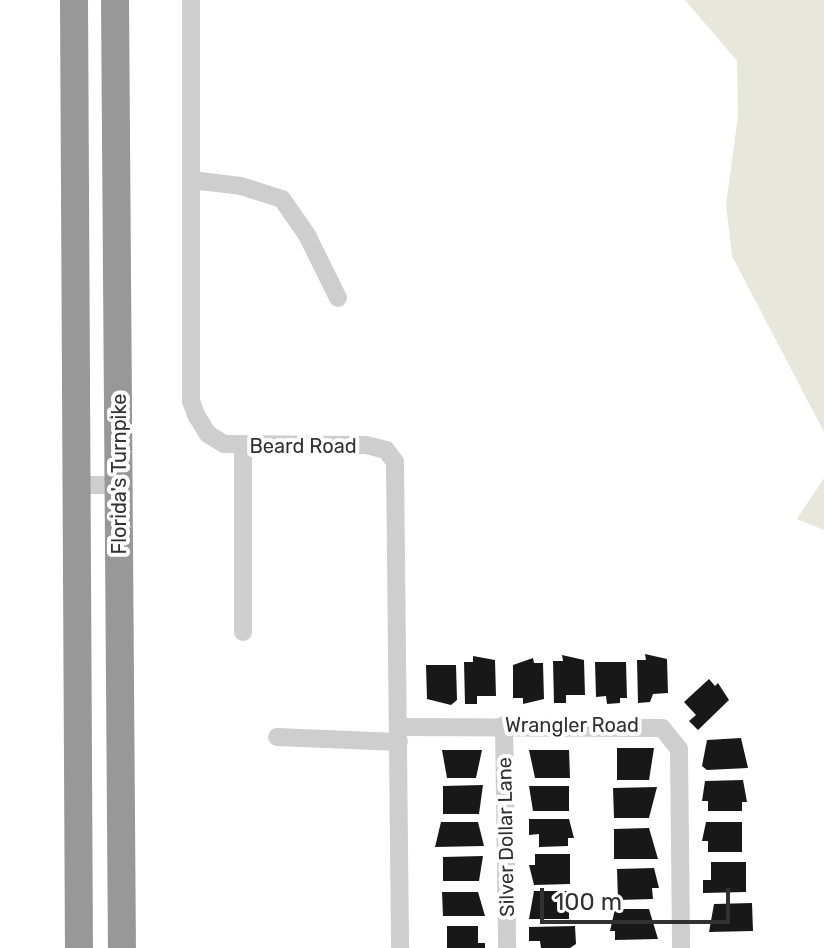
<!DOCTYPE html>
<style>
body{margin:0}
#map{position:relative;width:824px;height:948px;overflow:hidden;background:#fff;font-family:Rubik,sans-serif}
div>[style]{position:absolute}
.green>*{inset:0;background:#e7e7db}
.building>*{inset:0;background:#181818}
.minor>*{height:18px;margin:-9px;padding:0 9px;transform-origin:9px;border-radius:9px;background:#cecece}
.highway>*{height:28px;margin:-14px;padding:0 14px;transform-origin:14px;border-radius:14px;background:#989898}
span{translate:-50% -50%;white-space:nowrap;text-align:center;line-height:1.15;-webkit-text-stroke:8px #fff;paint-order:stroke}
.street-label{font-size:20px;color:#313131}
.scale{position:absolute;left:540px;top:888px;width:190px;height:36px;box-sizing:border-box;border:4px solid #313131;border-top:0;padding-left:10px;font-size:24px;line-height:28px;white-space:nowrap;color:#313131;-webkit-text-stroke:6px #fff;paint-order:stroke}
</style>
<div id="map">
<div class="green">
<i style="clip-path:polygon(685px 0,824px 0,824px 432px,732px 256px,726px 205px,738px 115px,737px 61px)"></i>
<i style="clip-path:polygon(824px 478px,824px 530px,797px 519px)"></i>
</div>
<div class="building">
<i style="clip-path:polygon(645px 654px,667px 659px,668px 693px,653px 694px,650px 702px,638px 703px,637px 660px,646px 660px)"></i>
<i style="clip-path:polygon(562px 655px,584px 660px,585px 695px,566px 695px,566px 703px,554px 703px,553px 661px,563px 661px)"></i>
<i style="clip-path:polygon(473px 656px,495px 660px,496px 696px,477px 696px,477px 704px,465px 704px,464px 662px,473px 662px)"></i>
<i style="clip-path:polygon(533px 658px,534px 663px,543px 663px,544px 699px,523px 704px,523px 698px,513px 698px,513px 665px)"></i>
<i style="clip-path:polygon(595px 662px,626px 662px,627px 698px,620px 698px,620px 703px,607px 704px,606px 696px,596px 697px)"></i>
<i style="clip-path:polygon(426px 665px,456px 665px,457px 700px,451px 705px,427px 699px)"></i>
<i style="clip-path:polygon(709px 679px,715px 686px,718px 683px,729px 700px,698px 730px,689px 721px,696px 715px,684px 702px)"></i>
<i style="clip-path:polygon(741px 738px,748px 768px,707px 770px,702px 766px,707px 740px)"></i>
<i style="clip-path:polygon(617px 748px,654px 748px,649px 780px,617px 780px)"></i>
<i style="clip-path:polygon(442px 750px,482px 750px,476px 778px,447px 778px)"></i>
<i style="clip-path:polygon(529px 750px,569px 750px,570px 778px,535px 778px)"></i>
<i style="clip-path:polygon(743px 780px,747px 802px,742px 802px,742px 811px,708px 811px,708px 801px,702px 801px,705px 781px)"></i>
<i style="clip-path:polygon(483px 785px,479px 814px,443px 814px,443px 786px)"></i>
<i style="clip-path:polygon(529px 786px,569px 786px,569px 811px,533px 811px)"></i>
<i style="clip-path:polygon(657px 787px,649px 818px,614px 818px,613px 788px)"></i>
<i style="clip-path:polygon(529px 819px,569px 819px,574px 838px,568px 838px,568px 846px,539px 847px,539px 834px,529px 835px)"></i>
<i style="clip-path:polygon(441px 822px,478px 822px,484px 846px,435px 847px)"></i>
<i style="clip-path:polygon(706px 822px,742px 822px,742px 852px,708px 852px,708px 841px,702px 841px)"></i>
<i style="clip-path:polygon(649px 828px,658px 859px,614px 859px,614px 829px)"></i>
<i style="clip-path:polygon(535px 854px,570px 854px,570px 884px,534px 885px,529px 865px,535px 865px)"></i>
<i style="clip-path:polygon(483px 856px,479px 881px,443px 881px,443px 857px)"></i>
<i style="clip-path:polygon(711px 862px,746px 862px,746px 892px,703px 893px,703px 880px,711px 880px)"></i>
<i style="clip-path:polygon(654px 868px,659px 888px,652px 888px,653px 899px,618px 900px,617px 869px)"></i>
<i style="clip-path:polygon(534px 891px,569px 891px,569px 919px,529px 919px)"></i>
<i style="clip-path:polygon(442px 892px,478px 892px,485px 916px,443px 916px)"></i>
<i style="clip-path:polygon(752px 903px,753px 931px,709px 932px,714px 904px)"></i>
<i style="clip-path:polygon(615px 909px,649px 909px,658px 939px,615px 940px,615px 931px,610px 931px)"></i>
<i style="clip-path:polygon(447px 926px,478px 926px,478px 943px,485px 943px,485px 948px,447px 948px)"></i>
<i style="clip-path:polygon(575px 926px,576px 944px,570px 948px,541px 948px,540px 941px,529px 941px,529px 927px)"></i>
</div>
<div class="minor">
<i style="left:191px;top:0;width:401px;rotate:90deg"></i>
<i style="left:191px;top:401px;width:15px;rotate:70deg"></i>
<i style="left:196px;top:415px;width:22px;rotate:58deg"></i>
<i style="left:208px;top:434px;width:19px;rotate:32deg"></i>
<i style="left:224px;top:444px;width:142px;rotate:0.4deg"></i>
<i style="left:366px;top:445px;width:21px;rotate:14deg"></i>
<i style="left:386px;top:450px;width:15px;rotate:53deg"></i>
<i style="left:395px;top:462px;width:486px;rotate:89.4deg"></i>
<i style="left:191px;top:180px;width:50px;rotate:6.8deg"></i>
<i style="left:241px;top:186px;width:43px;rotate:17.6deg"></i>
<i style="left:282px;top:199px;width:44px;rotate:55.2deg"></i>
<i style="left:307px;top:235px;width:70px;rotate:63.8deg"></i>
<i style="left:77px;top:485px;width:42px"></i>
<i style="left:243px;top:632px;width:186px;rotate:-90deg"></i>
<i style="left:504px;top:725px;width:223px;rotate:89.2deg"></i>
<i style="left:399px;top:727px;width:263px;rotate:0.2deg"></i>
<i style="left:662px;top:728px;width:27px;rotate:51deg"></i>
<i style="left:679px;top:749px;width:199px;rotate:89.4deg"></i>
<i style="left:277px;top:737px;width:122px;rotate:2.3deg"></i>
</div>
<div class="highway">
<i style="left:74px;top:0;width:948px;rotate:89.7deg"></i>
<i style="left:115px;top:0;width:948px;rotate:89.58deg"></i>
</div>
<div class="street-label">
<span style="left:303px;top:446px">Beard Road</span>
<span style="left:119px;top:474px;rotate:-90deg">Florida's Turnpike</span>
<span style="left:572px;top:725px">Wrangler Road</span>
<span style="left:506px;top:837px;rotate:-91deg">Silver Dollar Lane</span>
</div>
<div class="scale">100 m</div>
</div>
